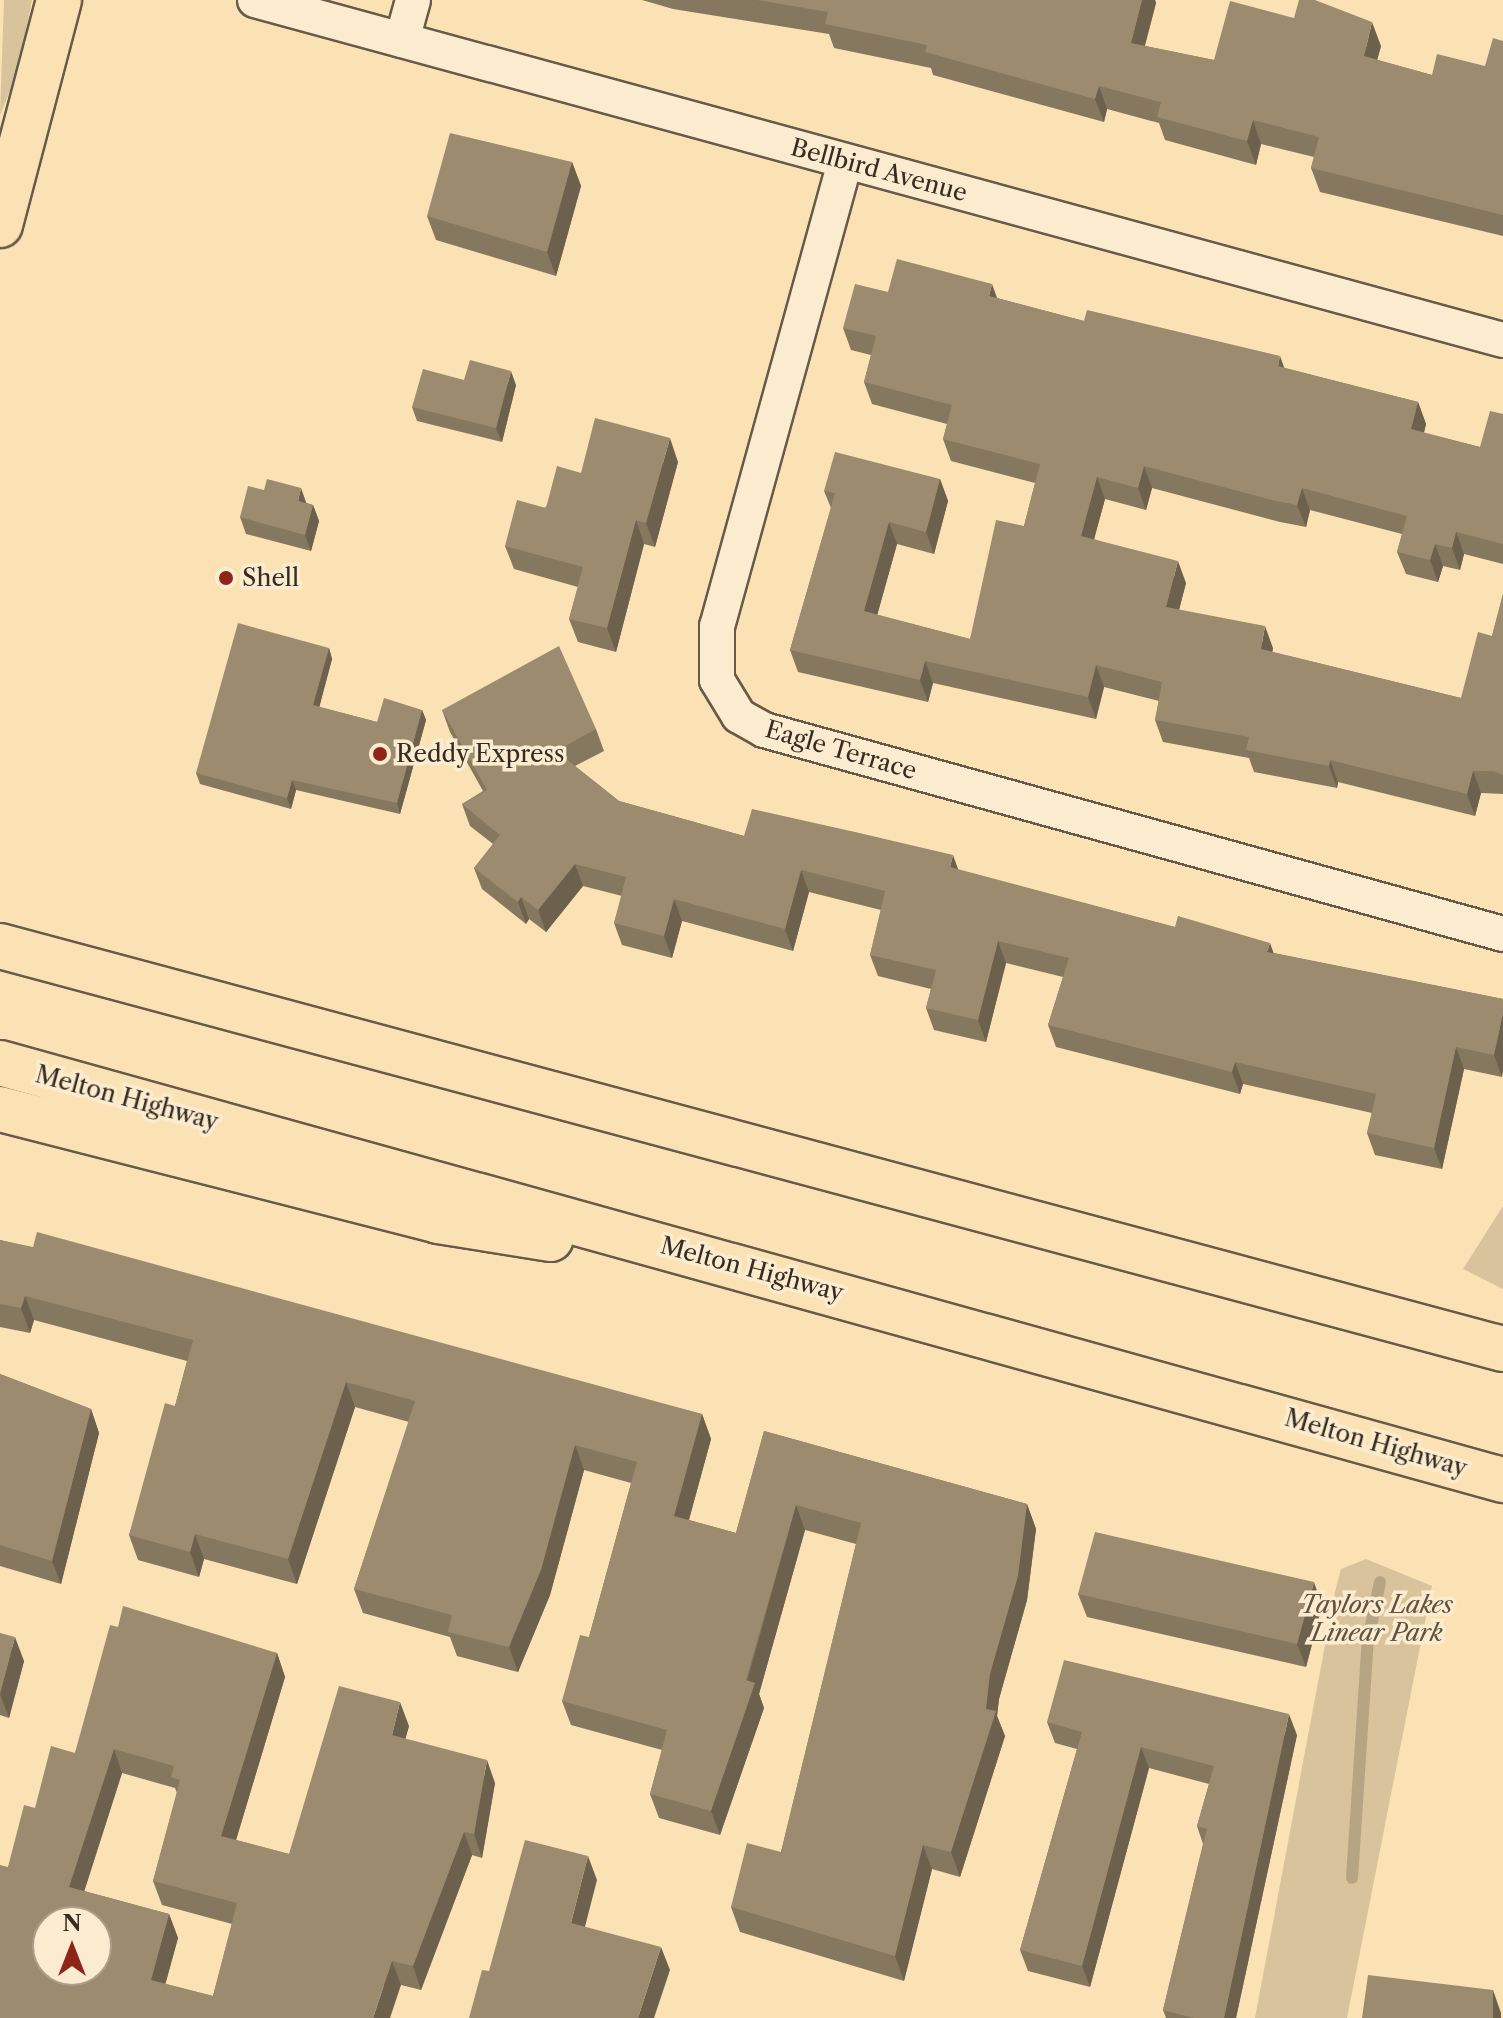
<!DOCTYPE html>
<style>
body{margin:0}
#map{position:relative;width:1503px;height:2018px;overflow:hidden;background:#fae2b5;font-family:"Libre Caslon Text",serif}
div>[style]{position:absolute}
.green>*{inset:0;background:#d9c39c}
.stream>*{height:12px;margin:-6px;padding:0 6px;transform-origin:6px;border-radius:6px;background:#b7a483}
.roads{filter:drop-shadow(2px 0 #675a48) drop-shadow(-2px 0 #675a48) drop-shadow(0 2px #675a48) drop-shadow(0 -2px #675a48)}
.minor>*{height:34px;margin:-17px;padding:0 17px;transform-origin:17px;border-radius:17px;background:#fceccf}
.primary>*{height:44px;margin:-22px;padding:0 22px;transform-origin:22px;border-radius:22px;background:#fae2b5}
.trunk>*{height:44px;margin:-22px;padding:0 22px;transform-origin:22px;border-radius:22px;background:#fae2b5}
.wall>*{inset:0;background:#86785f}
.shaded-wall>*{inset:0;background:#6d614e}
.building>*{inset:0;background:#9c8b6f}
.dots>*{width:22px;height:22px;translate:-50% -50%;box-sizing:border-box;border:4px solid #fceccf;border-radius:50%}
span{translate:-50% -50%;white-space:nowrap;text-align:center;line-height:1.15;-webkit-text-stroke:7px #fceccf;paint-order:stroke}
.street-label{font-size:24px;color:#362c23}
.poi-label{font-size:24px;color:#362c23}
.left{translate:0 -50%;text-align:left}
.park-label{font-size:24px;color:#5f5241;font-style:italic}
.north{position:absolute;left:32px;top:1906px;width:80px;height:80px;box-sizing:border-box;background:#fceccf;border:2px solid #ad9f8a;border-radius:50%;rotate:0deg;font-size:22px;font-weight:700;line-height:32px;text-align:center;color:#362c23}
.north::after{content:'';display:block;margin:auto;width:28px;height:36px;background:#8f2418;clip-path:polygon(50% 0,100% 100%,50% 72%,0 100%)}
</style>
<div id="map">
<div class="green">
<i style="clip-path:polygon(4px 0,32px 0,18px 71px,0 115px)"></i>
<i style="clip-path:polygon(1503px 1206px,1503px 1289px,1463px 1269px)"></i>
<i style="clip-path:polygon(1366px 1559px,1432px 1586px,1347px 2018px,1255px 2018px,1335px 1592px,1341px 1569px)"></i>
</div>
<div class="stream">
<i style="left:1352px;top:1878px;width:239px;rotate:-86.2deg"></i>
<i style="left:1368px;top:1640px;width:59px;rotate:-78.3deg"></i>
</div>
<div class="roads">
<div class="minor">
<i style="left:255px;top:0;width:1293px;rotate:15.24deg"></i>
<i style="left:402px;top:40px;width:41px;rotate:-74.6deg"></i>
<i style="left:845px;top:162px;width:481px;rotate:105.4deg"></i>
<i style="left:717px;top:626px;width:54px;rotate:90deg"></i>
<i style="left:717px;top:680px;width:42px;rotate:58.6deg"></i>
<i style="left:739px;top:716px;width:29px;rotate:29deg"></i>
<i style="left:764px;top:730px;width:767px;rotate:15.43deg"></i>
</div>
<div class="primary">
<i style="left:0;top:225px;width:233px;rotate:-75.3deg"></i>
</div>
<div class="trunk">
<i style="left:0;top:946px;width:1556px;rotate:15.01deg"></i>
<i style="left:0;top:1063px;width:1560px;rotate:15.51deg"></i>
<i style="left:0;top:1109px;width:452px;rotate:14.3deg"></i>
<i style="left:438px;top:1221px;width:114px;rotate:9.1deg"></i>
</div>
</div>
<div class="wall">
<i style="clip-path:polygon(642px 0,1155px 0,1156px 3px,1145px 46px,1214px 60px,1381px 46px,1377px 60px,1432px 75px,1485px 66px,1503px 41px,1503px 236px,1320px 192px,1311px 168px,1314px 157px,1261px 144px,1256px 165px,1165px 140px,1159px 123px,1107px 109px,1104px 122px,933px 75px,931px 68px,834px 48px,829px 34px,673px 9px)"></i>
<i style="clip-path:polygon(572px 162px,581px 186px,556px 276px,436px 240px,427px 216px)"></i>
<i style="clip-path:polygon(888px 292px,997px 298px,1084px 321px,1284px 368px,1418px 402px,1426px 424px,1424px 433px,1480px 447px,1503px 414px,1503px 564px,1464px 554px,1460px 570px,1443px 566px,1438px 582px,1406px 574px,1397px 552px,1402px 534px,1310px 510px,1306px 527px,1280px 522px,1152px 488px,1146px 510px,1105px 499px,1094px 539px,1186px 583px,1179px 610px,1273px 648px,1272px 652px,1461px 698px,1492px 636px,1503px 594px,1503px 794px,1481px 793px,1475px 816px,1338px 782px,1337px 788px,1254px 772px,1249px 758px,1163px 742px,1155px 720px,1159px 701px,1104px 687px,1096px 719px,933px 683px,928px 702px,798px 672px,790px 650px,831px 508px,824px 491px,940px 479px,948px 501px,934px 554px,897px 544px,877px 615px,970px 639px,1024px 526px,1035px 483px,951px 461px,943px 439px,947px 424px,872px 404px,864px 382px,871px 355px,851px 350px,843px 328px)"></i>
<i style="clip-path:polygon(464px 380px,516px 385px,502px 442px,417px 421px,412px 407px)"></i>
<i style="clip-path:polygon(678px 462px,655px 547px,644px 544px,616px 652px,578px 642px,569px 619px,578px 587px,514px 569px,505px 546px,581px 473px)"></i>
<i style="clip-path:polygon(307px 503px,313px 505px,319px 521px,311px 551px,246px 534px,240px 517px)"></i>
<i style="clip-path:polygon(329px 648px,332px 659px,319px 707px,377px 722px,422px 710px,426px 720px,400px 814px,296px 790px,291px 809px,200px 784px,196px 773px)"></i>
<i style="clip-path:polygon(442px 710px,596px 729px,604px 751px,575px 766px,619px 801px,744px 836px,958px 870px,1274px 953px,1503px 999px,1502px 1077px,1464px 1069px,1442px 1169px,1375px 1155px,1367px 1133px,1372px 1113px,1243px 1084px,1240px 1094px,1056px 1047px,1048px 1025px,1063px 977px,1006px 963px,986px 1042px,934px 1030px,926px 1008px,931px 989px,878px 976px,870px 955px,881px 910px,809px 892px,793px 951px,682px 921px,672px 958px,622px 945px,614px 923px,622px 896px,583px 886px,546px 932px,529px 919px,526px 924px,482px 889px,474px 868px,493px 844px,470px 826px,462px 804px,483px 791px,450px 732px)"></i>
<i style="clip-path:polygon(0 1240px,702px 1414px,711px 1439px,689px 1520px,736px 1533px,764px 1431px,1027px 1504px,1036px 1529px,1027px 1600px,999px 1699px,997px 1716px,1005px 1736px,960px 1877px,932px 1869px,904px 1981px,740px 1932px,731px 1907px,781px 1852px,856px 1544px,805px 1530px,759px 1694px,764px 1708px,720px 1835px,659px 1818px,650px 1794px,662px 1750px,571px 1725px,562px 1701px,589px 1637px,631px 1483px,584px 1470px,550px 1595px,518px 1672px,457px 1656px,450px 1637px,363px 1613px,354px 1589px,409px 1422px,355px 1407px,297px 1584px,204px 1559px,199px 1577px,138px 1560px,129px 1535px,175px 1406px,187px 1361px,34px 1320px,30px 1333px,0 1327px)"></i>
<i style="clip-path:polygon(0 1374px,91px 1409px,99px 1433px,61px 1584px,0 1566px)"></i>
<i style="clip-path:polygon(1078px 1594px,1322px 1606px,1306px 1667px,1087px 1617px)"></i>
<i style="clip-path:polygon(evenodd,118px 1627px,277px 1653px,285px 1677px,236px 1840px,289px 1854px,409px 1726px,405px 1739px,495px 1783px,482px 1858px,472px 1855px,421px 1990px,401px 1985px,0 2018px,8px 1867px,35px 1808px,75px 1753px,118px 1627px,122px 1773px,175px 1788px,177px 1793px,153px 1881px,162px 1905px,232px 1924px,213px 1996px,165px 1984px,178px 1938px,169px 1914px,84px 1891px,122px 1773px)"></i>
<i style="clip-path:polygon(0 1633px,24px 1661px,9px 1718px,0 1715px)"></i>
<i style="clip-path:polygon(1047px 1722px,1297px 1735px,1236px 2018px,1166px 2018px,1163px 2010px,1203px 1844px,1197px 1826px,1209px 1784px,1149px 1768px,1090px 1987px,1028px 1971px,1020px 1950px,1077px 1749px,1055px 1743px)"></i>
</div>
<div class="shaded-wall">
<i style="clip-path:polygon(1142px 0,1155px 0,1156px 3px,1139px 66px,1131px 43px)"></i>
<i style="clip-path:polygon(1372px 22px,1381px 46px,1372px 79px,1364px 56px)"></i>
<i style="clip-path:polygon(1099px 86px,1107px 109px,1104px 122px,1095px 99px)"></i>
<i style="clip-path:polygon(1253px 120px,1261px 144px,1256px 165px,1247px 141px)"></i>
<i style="clip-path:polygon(572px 162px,581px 186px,556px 276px,547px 252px)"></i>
<i style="clip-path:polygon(992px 284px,1000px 306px,989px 296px)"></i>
<i style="clip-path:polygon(1280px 356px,1288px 378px,1278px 366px)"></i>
<i style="clip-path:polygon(511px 371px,516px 385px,502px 442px,496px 428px)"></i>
<i style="clip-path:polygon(1418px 402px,1426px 424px,1419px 451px,1411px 429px)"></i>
<i style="clip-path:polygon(670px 438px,678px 462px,655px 547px,646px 523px)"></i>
<i style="clip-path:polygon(1144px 466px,1152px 488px,1146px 510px,1138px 488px)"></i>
<i style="clip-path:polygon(1097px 477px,1105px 499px,1089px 558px,1081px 536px)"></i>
<i style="clip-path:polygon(940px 479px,948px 501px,934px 554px,926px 532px)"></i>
<i style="clip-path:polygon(301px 488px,307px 505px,298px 501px)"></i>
<i style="clip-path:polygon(1302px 488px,1310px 510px,1306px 527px,1297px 505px)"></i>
<i style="clip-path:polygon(313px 505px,319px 521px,311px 551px,305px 535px)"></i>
<i style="clip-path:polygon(636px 520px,644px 544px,616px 652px,607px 628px)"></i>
<i style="clip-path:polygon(889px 522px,897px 544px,872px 634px,864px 611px)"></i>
<i style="clip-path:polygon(1456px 532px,1464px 554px,1460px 570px,1452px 548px)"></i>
<i style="clip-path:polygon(1435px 544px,1443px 566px,1438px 582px,1430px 560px)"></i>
<i style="clip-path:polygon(1178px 561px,1186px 583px,1174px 629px,1166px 607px)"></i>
<i style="clip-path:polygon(1265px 626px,1273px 648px,1269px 671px,1261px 649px)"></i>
<i style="clip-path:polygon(329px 648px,332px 659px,317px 716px,313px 705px)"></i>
<i style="clip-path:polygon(925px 661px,933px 683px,928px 702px,920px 680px)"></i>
<i style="clip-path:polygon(1096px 665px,1104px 687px,1096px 719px,1088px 697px)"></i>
<i style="clip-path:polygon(422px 710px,426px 720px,400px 814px,397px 803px)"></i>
<i style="clip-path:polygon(1330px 760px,1338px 782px,1337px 788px,1329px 766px)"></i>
<i style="clip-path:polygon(1473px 771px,1481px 793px,1475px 816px,1467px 794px)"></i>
<i style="clip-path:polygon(292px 780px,296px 790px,291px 809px,287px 798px)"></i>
<i style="clip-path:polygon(953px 855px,961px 877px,950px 867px)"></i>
<i style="clip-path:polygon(575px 864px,583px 886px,546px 932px,538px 910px)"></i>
<i style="clip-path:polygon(801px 870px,809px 892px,793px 951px,785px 929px)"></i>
<i style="clip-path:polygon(521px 897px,529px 919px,526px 924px,518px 902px)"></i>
<i style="clip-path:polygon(674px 899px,682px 921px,672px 958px,664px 936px)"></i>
<i style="clip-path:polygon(998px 941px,1006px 963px,986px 1042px,978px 1020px)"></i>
<i style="clip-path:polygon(1270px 943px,1278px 965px,1267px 952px)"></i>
<i style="clip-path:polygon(1503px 1013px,1503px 1071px,1502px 1077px,1494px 1055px)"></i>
<i style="clip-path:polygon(1456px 1047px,1464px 1069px,1442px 1169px,1434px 1148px)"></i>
<i style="clip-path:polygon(1235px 1062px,1243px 1084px,1240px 1094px,1232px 1072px)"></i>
<i style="clip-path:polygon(25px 1296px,34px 1320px,30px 1333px,21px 1308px)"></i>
<i style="clip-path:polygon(346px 1382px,355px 1407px,297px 1584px,288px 1559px)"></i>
<i style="clip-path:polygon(91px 1409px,99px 1433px,61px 1584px,52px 1561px)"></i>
<i style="clip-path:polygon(702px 1414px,711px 1439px,683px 1541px,674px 1516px)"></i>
<i style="clip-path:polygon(575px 1445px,584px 1470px,550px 1595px,518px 1672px,509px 1647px)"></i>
<i style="clip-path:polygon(1027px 1504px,1036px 1529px,1027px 1600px,999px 1699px,997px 1716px,1005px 1736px,960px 1877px,951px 1852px)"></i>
<i style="clip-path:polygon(796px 1505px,805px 1530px,759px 1694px,764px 1708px,720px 1835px,711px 1811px)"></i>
<i style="clip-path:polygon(195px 1534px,204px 1559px,199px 1577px,190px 1552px)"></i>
<i style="clip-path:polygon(1314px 1582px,1322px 1606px,1306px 1667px,1297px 1644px)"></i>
<i style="clip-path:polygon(15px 1637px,24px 1661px,9px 1718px,0 1694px)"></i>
<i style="clip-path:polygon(277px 1653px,285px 1677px,230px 1860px,221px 1836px)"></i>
<i style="clip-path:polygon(400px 1702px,409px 1726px,400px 1759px,392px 1735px)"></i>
<i style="clip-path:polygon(1289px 1714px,1297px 1735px,1236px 2018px,1224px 2018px)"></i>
<i style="clip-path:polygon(1141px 1747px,1149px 1768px,1090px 1987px,1082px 1966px)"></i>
<i style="clip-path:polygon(114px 1749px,122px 1773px,78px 1911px,69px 1887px)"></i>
<i style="clip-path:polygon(487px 1760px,495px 1783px,482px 1858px,474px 1834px)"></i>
<i style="clip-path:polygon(464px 1832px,472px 1855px,421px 1990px,413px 1966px)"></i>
<i style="clip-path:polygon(923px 1845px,932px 1869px,904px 1981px,895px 1956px)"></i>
<i style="clip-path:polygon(588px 1856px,597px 1880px,580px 1946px,571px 1923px)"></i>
<i style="clip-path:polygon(169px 1914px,178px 1938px,160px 2004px,151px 1980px)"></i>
<i style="clip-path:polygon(661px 1947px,670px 1970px,654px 2018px,638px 2018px)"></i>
<i style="clip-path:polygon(392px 1961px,401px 1985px,390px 2018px,373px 2018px)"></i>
<i style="clip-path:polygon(1493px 1990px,1501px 2013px,1501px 2018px,1493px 2018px)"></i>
</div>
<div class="building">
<i style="clip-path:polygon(757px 0,1142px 0,1131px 43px,1214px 60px,1230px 1px,1294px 18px,1299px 0,1315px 0,1372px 22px,1364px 56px,1432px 75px,1437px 54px,1485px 66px,1493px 38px,1503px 41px,1503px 215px,1311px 168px,1319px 137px,1253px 120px,1247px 141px,1157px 117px,1161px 102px,1099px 86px,1095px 99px,925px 52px,927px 45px,825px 24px,828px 12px)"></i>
<i style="clip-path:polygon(450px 133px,572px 162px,547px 252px,427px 216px)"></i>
<i style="clip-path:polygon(897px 259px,992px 284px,989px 296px,1084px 321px,1087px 310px,1280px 356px,1278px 366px,1418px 402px,1411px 429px,1480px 447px,1490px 411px,1503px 414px,1503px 544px,1456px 532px,1452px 548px,1435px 544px,1430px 560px,1397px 552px,1407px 516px,1302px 488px,1297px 505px,1272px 500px,1144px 466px,1138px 488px,1097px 477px,1081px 536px,1178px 561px,1166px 607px,1265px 626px,1261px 649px,1461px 698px,1478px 632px,1492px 636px,1503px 594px,1503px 775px,1494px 771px,1473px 771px,1467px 794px,1330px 760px,1329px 766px,1246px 750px,1249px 737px,1155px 720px,1162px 682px,1096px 665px,1088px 697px,925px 661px,920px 680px,790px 650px,835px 493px,824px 491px,835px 452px,940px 479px,926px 532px,889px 522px,864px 611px,970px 639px,996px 520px,1024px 526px,1040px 464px,943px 439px,952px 405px,864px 382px,876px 336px,843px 328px,855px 284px,888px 292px)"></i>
<i style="clip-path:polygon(470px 360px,511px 371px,496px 428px,412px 407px,423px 369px,464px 380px)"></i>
<i style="clip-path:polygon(595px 418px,670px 438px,646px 523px,636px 520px,607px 628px,569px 619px,583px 567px,505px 546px,517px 500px,546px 508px,557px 466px,581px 473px)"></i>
<i style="clip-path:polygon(267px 479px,301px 488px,298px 501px,313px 505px,305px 535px,240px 517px,248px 486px,264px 490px)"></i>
<i style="clip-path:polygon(238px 623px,329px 648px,313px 705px,377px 722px,384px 698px,422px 710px,397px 803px,292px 780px,287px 798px,196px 773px)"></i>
<i style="clip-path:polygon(559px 646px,596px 729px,556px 751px,619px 801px,744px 836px,752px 809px,855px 832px,953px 855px,950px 867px,1175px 927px,1178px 916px,1270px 943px,1267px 952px,1503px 999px,1503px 1013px,1494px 1055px,1456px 1047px,1434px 1148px,1367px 1133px,1376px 1094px,1235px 1062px,1232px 1072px,1048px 1025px,1069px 958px,998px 941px,978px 1020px,926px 1008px,936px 970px,870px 955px,885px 891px,801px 870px,785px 929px,674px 899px,664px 936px,614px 923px,626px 877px,575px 864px,538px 910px,521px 897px,518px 902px,474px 868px,500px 835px,462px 804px,487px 790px,442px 710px)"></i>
<i style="clip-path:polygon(37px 1232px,702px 1414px,674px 1516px,736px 1533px,764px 1431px,1027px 1504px,1018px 1576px,990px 1674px,986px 1709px,996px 1711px,951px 1852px,923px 1845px,895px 1956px,731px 1907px,747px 1843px,781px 1852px,861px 1523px,796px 1505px,746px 1680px,755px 1683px,711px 1811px,650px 1794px,667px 1730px,562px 1701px,580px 1635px,589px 1637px,637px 1462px,575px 1445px,541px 1570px,509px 1647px,448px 1632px,452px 1615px,354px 1589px,415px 1401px,346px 1382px,288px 1559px,195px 1534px,190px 1552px,129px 1535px,165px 1403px,175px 1406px,193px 1340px,25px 1296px,21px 1308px,0 1304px,0 1240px,33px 1247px)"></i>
<i style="clip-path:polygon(0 1374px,91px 1409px,52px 1561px,0 1545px)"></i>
<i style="clip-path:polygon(1095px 1532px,1314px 1582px,1297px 1644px,1078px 1594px)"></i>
<i style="clip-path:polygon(evenodd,123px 1606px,277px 1653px,221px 1836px,289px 1854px,339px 1686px,400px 1702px,392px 1735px,487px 1760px,474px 1834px,464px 1832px,413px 1966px,392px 1961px,373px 2018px,0 2018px,0 1865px,8px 1867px,24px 1805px,35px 1808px,51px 1746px,75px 1753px,110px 1625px,118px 1627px,123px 1606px,114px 1749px,174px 1766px,171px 1777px,180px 1780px,153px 1881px,237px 1903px,213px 1996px,151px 1980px,169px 1914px,69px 1887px,114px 1749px,123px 1606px,48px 1922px,96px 1922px,96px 1970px,48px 1970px,48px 1922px)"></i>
<i style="clip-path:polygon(0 1633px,15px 1637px,0 1694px)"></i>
<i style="clip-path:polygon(1064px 1660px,1289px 1714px,1224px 2018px,1194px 2018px,1163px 2010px,1207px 1829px,1197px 1826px,1214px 1766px,1141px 1747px,1082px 1966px,1020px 1950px,1082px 1732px,1047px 1722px)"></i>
<i style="clip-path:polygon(525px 1840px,588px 1856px,571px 1923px,661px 1947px,638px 2018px,469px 2018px,482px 1970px,489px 1971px)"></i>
<i style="clip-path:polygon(1368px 1975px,1493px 1990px,1493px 2018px,1362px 2018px)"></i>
</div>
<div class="dots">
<i style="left:226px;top:578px;background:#8f2418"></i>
<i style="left:380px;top:754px;background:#8f2418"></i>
</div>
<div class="street-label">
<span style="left:879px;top:170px;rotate:15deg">Bellbird Avenue</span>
<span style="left:841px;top:750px;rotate:16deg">Eagle Terrace</span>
<span style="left:127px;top:1098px;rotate:15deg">Melton Highway</span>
<span style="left:752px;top:1269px;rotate:15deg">Melton Highway</span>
<span style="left:1376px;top:1443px;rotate:16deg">Melton Highway</span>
</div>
<div class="poi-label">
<span class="left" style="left:242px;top:578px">Shell</span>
<span class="left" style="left:396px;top:754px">Reddy Express</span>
</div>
<div class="park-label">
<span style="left:1377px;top:1619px">Taylors Lakes<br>Linear Park</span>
</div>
<div class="north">N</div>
</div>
